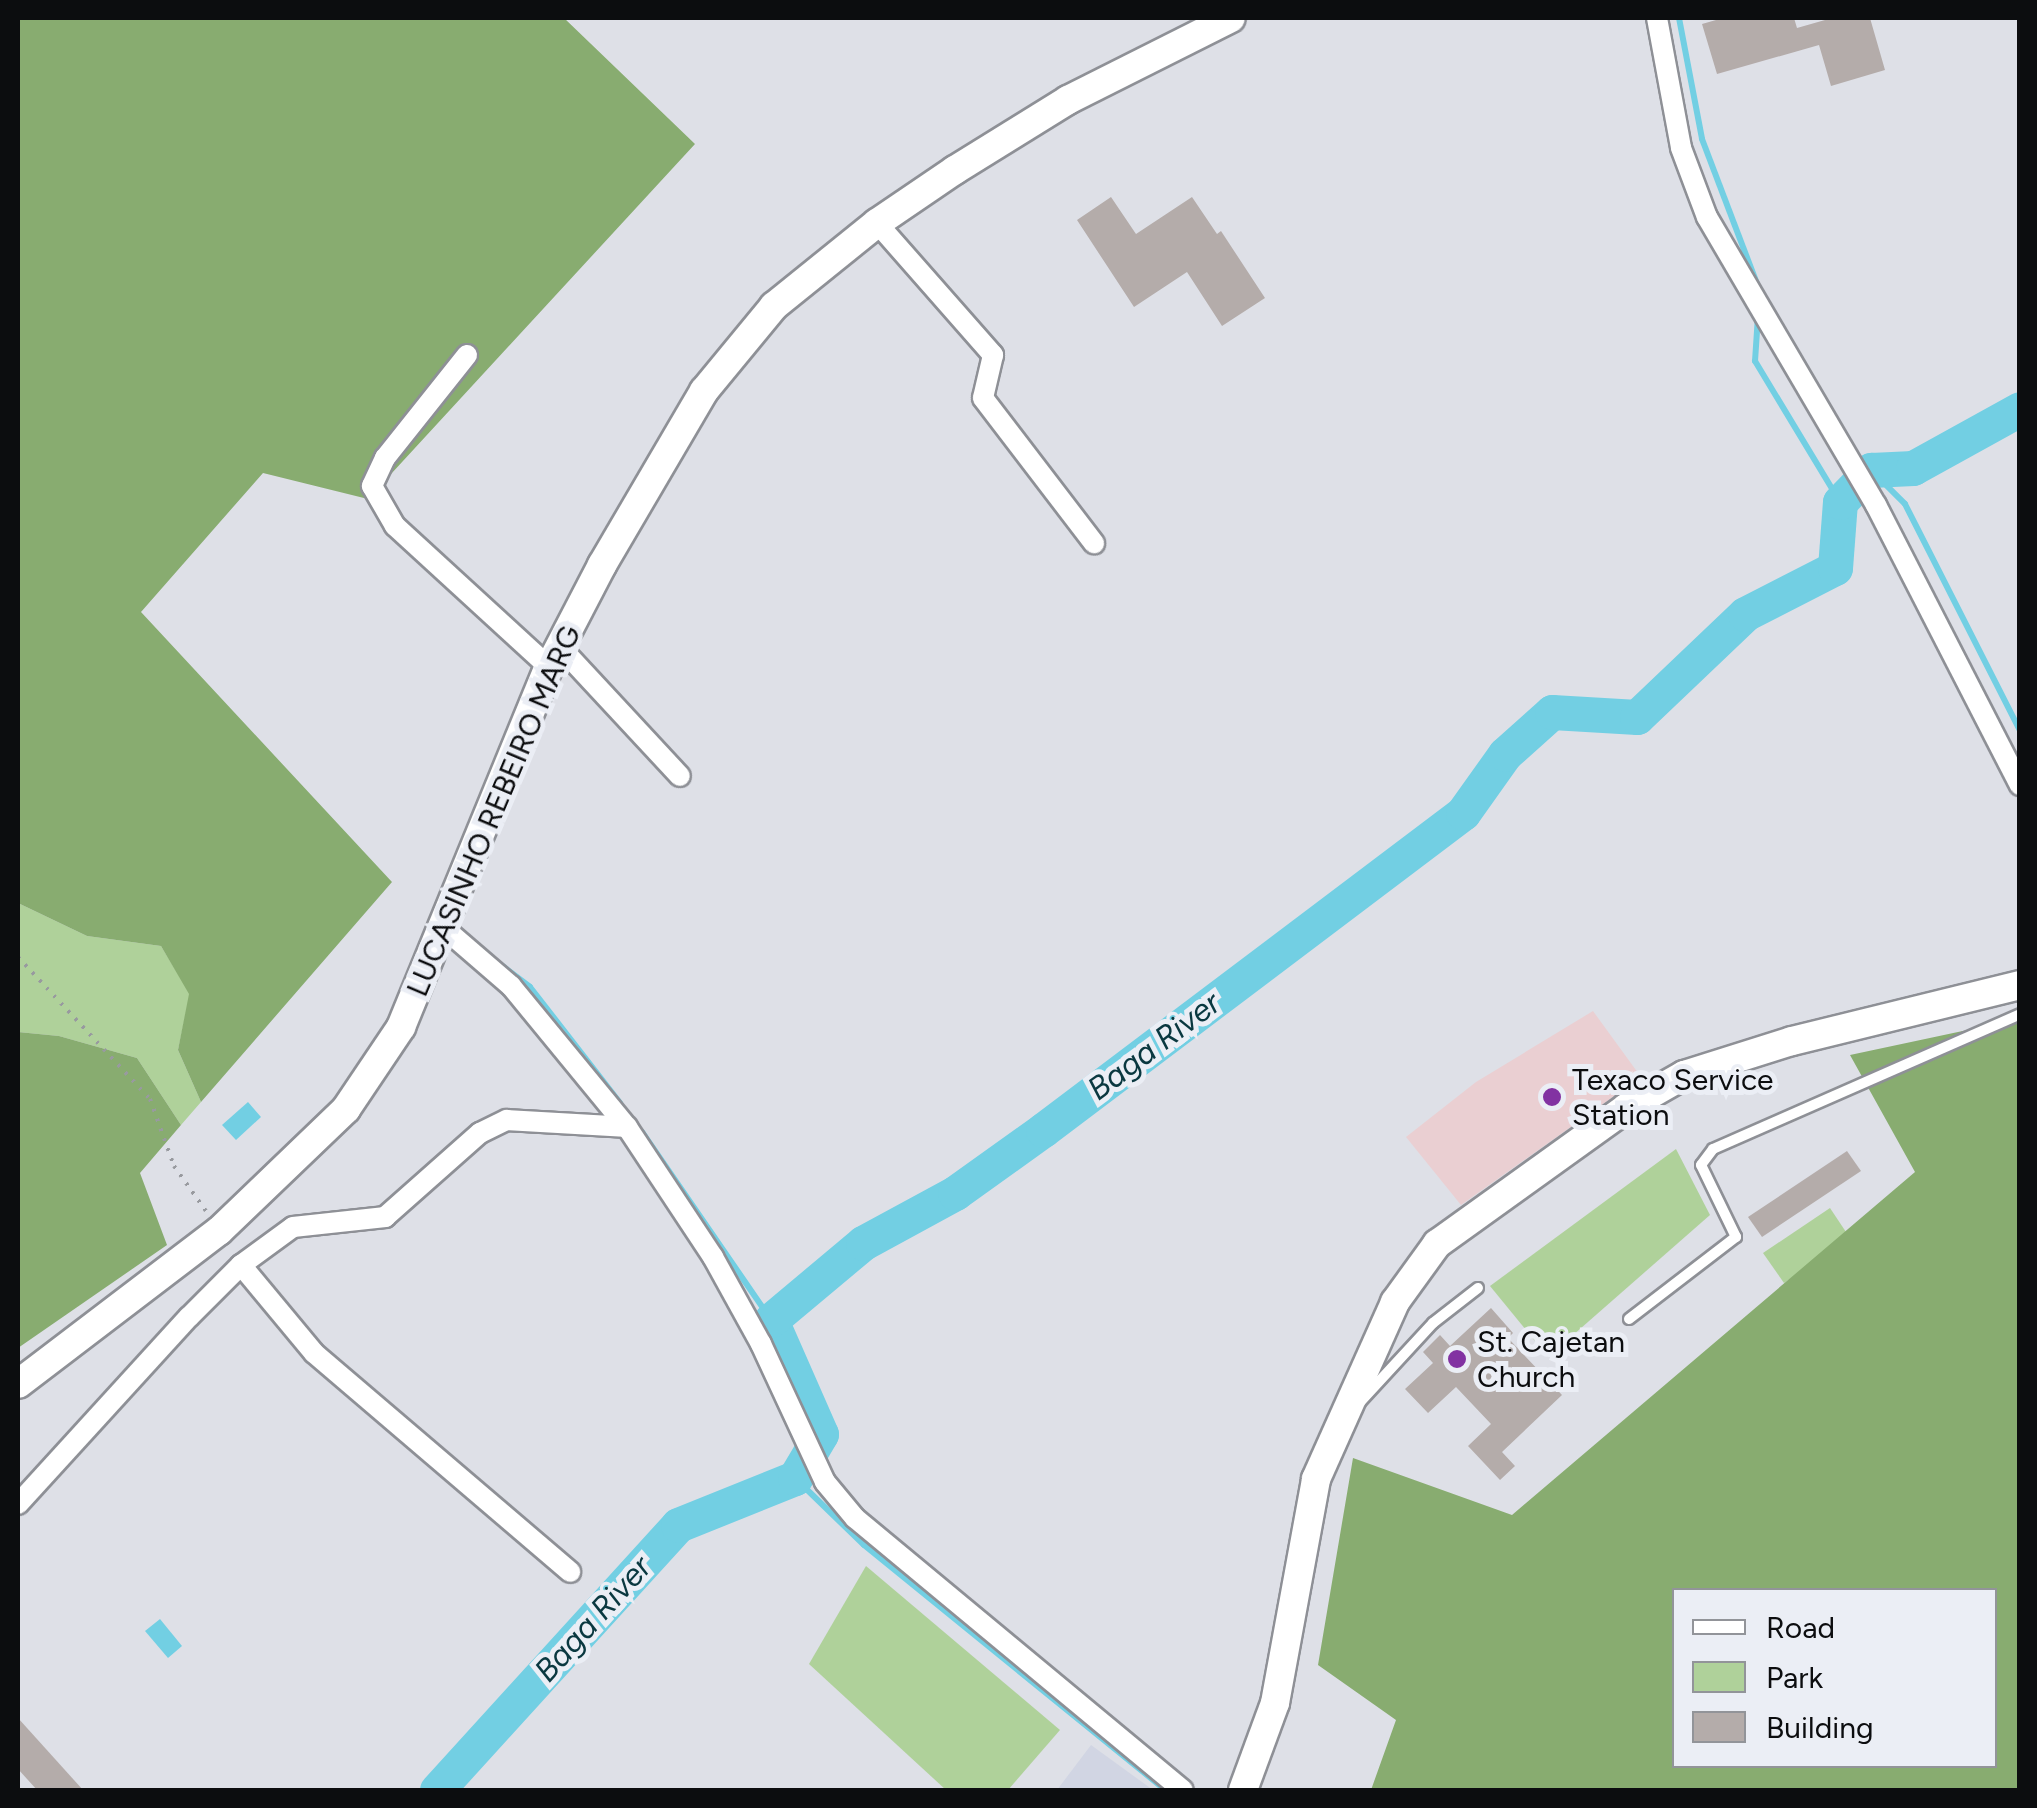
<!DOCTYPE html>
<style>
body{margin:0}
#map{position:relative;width:2037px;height:1808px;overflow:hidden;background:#dee0e7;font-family:Figtree,sans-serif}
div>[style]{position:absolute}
.commercial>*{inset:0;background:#eacfd2}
.built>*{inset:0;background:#d1d5e3}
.green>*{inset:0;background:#afd19a}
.forest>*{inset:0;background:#88ac70}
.water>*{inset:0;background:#72cfe3}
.stream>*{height:6px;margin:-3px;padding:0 3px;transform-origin:3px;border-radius:3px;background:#72cfe3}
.river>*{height:35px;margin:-17.5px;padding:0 17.5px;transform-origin:17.5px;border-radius:17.5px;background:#72cfe3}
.building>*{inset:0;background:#b4acaa}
.path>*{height:4px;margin-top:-2px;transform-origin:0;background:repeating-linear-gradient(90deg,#989a9f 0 2.5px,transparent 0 10.5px)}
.roads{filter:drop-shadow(2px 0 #8e9096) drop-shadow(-2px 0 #8e9096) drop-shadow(0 2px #8e9096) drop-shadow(0 -2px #8e9096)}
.lane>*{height:10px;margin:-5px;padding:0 5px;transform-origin:5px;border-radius:5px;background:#fff}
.street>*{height:20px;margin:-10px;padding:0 10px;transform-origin:10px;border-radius:10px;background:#fff}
.secondary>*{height:28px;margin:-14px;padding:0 14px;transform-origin:14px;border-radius:14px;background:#fff}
.dots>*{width:28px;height:28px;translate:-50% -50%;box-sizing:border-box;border:5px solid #ebeef5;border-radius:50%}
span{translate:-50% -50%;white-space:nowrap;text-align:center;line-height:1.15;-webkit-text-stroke:10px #ebeef5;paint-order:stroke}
.street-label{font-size:30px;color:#0c0d0f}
.poi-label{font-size:30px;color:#0c0d0f}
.left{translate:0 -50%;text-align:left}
.water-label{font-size:32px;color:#0a3840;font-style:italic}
.frame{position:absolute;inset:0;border:20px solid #0c0d0f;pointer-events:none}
.legend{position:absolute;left:1672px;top:1588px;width:325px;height:180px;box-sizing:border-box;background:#ebeef5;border:2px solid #929499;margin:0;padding:12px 18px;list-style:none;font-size:30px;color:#0c0d0f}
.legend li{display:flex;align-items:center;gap:20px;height:50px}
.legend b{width:50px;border:2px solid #929499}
</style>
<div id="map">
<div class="commercial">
<i style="clip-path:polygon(1593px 1011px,1641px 1077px,1461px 1205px,1406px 1137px,1476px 1082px)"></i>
</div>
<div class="built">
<i style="clip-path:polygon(1091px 1745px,1153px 1790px,1057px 1790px)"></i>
</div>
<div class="green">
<i style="clip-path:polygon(18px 903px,87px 936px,161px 946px,190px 994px,178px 1050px,201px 1102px,181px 1125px,137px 1058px,59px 1036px,18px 1032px)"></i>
<i style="clip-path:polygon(1676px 1149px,1710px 1215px,1548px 1357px,1490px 1286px)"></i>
<i style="clip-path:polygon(1830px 1208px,1850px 1238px,1784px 1283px,1763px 1253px)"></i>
<i style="clip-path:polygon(866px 1566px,1060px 1730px,1008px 1790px,946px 1790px,809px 1664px)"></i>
</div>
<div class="forest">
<i style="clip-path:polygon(18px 18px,564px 18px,695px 144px,368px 499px,263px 473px,141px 612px,392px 882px,201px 1102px,178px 1050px,189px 994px,161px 946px,87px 936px,18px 903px)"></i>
<i style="clip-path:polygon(evenodd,2019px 1019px,2019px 1790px,1371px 1790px,1396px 1720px,1318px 1665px,1353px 1458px,1512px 1515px,1915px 1172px,1850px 1055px,2019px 1019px,1674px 1590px,1994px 1590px,1994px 1766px,1674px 1766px,1674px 1590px)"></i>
<i style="clip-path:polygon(18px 1032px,59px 1036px,137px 1058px,181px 1125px,140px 1173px,167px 1245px,18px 1348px)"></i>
</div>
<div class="water">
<i style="clip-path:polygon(248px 1102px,261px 1117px,236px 1140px,222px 1125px)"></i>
<i style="clip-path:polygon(160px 1619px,182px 1646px,168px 1658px,145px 1631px)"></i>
</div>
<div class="stream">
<i style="left:1679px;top:18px;width:123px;rotate:79.2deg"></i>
<i style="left:1702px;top:139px;width:155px;rotate:69.2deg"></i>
<i style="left:1758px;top:316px;width:45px;rotate:93.8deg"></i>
<i style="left:1755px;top:361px;width:165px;rotate:58.9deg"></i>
<i style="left:1871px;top:470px;width:48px;rotate:45deg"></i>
<i style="left:1905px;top:504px;width:254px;rotate:63.1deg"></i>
<i style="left:501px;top:965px;width:36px;rotate:37deg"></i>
<i style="left:530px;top:987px;width:147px;rotate:52.2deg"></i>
<i style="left:642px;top:1132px;width:228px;rotate:55.5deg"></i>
<i style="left:795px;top:1478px;width:96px;rotate:44.2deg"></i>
<i style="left:864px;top:1545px;width:389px;rotate:39.1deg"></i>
</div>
<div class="river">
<i style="left:437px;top:1790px;width:358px;rotate:-47.7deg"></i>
<i style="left:678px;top:1525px;width:126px;rotate:-21.9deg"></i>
<i style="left:795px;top:1478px;width:51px;rotate:-59.4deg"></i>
<i style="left:821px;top:1434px;width:124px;rotate:-113.7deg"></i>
<i style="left:771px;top:1320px;width:120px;rotate:-39.9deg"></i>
<i style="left:863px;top:1243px;width:105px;rotate:-28.5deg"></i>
<i style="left:955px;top:1193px;width:108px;rotate:-35.6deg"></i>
<i style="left:1043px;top:1130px;width:526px;rotate:-37.04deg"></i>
<i style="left:1463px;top:813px;width:72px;rotate:-54.6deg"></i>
<i style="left:1505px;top:754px;width:63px;rotate:-41.8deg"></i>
<i style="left:1552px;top:712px;width:85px;rotate:3.4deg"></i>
<i style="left:1637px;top:717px;width:149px;rotate:-43.6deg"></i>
<i style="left:1745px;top:614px;width:101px;rotate:-27.1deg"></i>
<i style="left:1835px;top:568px;width:66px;rotate:-85.7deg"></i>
<i style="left:1840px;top:502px;width:45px;rotate:-45.9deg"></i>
<i style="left:1871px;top:470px;width:42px;rotate:-2.7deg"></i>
<i style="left:1913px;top:468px;width:122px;rotate:-28.9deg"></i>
</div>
<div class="building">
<i style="clip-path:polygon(1723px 18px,1794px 18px,1797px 28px,1832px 18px,1870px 18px,1885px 70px,1831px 86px,1819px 45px,1717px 74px,1702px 24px)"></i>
<i style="clip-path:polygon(1111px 197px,1136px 234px,1192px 197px,1217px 234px,1221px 231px,1265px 298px,1222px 326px,1187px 272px,1134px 307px,1077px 220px)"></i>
<i style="clip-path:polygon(1847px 1151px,1861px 1171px,1762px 1237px,1748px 1217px)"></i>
<i style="clip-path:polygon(1491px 1308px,1513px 1333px,1508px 1338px,1562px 1395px,1502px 1452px,1515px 1466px,1500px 1480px,1468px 1446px,1491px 1424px,1456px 1387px,1428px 1413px,1405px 1389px,1433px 1363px,1423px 1352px,1440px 1335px,1450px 1346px)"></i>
<i style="clip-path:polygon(18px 1718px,83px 1790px,37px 1790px,18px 1769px)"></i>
</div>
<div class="path">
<i style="left:18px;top:957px;width:194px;rotate:47.1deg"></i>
<i style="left:150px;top:1099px;width:71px;rotate:70.3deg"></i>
<i style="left:174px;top:1166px;width:55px;rotate:54.6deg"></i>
</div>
<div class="roads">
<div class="lane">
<i style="left:1629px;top:1319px;width:135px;rotate:-37.5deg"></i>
<i style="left:1736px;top:1237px;width:80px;rotate:-115.9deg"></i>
<i style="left:1701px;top:1165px;width:20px;rotate:-53deg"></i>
<i style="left:1713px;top:1149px;width:335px;rotate:-23.7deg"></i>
<i style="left:1361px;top:1401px;width:106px;rotate:-47.3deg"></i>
<i style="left:1433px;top:1323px;width:57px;rotate:-37.9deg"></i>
</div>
<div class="street">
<i style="left:1657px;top:18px;width:132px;rotate:79.5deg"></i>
<i style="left:1681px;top:148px;width:74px;rotate:69.4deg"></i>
<i style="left:1707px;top:217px;width:334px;rotate:59.6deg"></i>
<i style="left:1876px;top:505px;width:315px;rotate:62.8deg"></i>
<i style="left:877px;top:223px;width:176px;rotate:48.7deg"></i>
<i style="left:993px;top:355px;width:44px;rotate:103.1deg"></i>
<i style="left:983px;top:398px;width:183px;rotate:52.6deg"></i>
<i style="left:467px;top:355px;width:132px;rotate:128.5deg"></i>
<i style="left:385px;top:458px;width:31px;rotate:115deg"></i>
<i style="left:372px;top:486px;width:46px;rotate:60.1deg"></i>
<i style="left:395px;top:526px;width:209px;rotate:42.5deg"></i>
<i style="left:560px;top:647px;width:176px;rotate:47.1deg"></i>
<i style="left:445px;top:929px;width:87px;rotate:40.8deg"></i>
<i style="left:511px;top:986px;width:183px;rotate:50.6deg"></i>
<i style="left:627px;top:1127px;width:156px;rotate:56.5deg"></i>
<i style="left:713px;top:1257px;width:99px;rotate:61.1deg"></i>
<i style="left:761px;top:1344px;width:152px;rotate:65.1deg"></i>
<i style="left:825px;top:1482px;width:47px;rotate:50.2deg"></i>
<i style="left:855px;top:1518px;width:426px;rotate:39.7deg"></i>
<i style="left:241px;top:1265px;width:114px;rotate:50.3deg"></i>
<i style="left:314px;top:1353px;width:337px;rotate:40.5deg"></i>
<i style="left:18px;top:1504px;width:253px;rotate:-47.6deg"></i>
<i style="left:189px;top:1317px;width:74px;rotate:-45deg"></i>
<i style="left:241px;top:1265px;width:64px;rotate:-36.2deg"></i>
<i style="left:293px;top:1227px;width:93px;rotate:-6.2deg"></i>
<i style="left:385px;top:1217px;width:127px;rotate:-41.5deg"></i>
<i style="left:480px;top:1133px;width:30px;rotate:-26deg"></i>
<i style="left:507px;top:1120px;width:120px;rotate:3.3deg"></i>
</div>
<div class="secondary">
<i style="left:18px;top:1384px;width:253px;rotate:-37.3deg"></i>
<i style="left:219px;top:1231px;width:176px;rotate:-43.8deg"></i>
<i style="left:346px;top:1109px;width:99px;rotate:-56.1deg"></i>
<i style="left:401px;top:1027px;width:389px;rotate:-67.7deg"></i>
<i style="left:549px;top:667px;width:115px;rotate:-62.5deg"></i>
<i style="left:602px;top:565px;width:202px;rotate:-59.6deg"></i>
<i style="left:704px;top:391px;width:110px;rotate:-50.5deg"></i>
<i style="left:774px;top:306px;width:132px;rotate:-38.9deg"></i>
<i style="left:877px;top:223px;width:94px;rotate:-34.2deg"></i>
<i style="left:955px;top:170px;width:133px;rotate:-31.8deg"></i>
<i style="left:1068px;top:100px;width:182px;rotate:-26.7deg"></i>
<i style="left:1243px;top:1790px;width:93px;rotate:-69.8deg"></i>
<i style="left:1275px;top:1703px;width:228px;rotate:-79.6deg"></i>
<i style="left:1316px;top:1479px;width:194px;rotate:-65.9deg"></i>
<i style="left:1395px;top:1302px;width:72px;rotate:-54.1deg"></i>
<i style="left:1437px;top:1244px;width:233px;rotate:-35.7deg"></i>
<i style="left:1626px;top:1108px;width:67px;rotate:-29.6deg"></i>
<i style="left:1684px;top:1075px;width:113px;rotate:-17.5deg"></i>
<i style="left:1792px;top:1041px;width:235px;rotate:-13.8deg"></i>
</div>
</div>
<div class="dots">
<i style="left:1552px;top:1097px;background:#8232a2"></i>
<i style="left:1457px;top:1359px;background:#8232a2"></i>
</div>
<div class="street-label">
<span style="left:494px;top:811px;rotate:-67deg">LUCASINHO REBEIRO MARG</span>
</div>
<div class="poi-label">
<span class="left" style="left:1572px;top:1097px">Texaco Service<br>Station</span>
<span class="left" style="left:1477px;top:1359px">St. Cajetan<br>Church</span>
</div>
<div class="water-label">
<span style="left:1154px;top:1046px;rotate:-37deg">Baga River</span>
<span style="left:593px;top:1619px;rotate:-48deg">Baga River</span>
</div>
<div class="frame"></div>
<ul class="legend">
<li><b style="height:12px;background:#fff"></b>Road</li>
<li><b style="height:28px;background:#afd19a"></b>Park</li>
<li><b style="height:28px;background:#b4acaa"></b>Building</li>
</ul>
</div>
